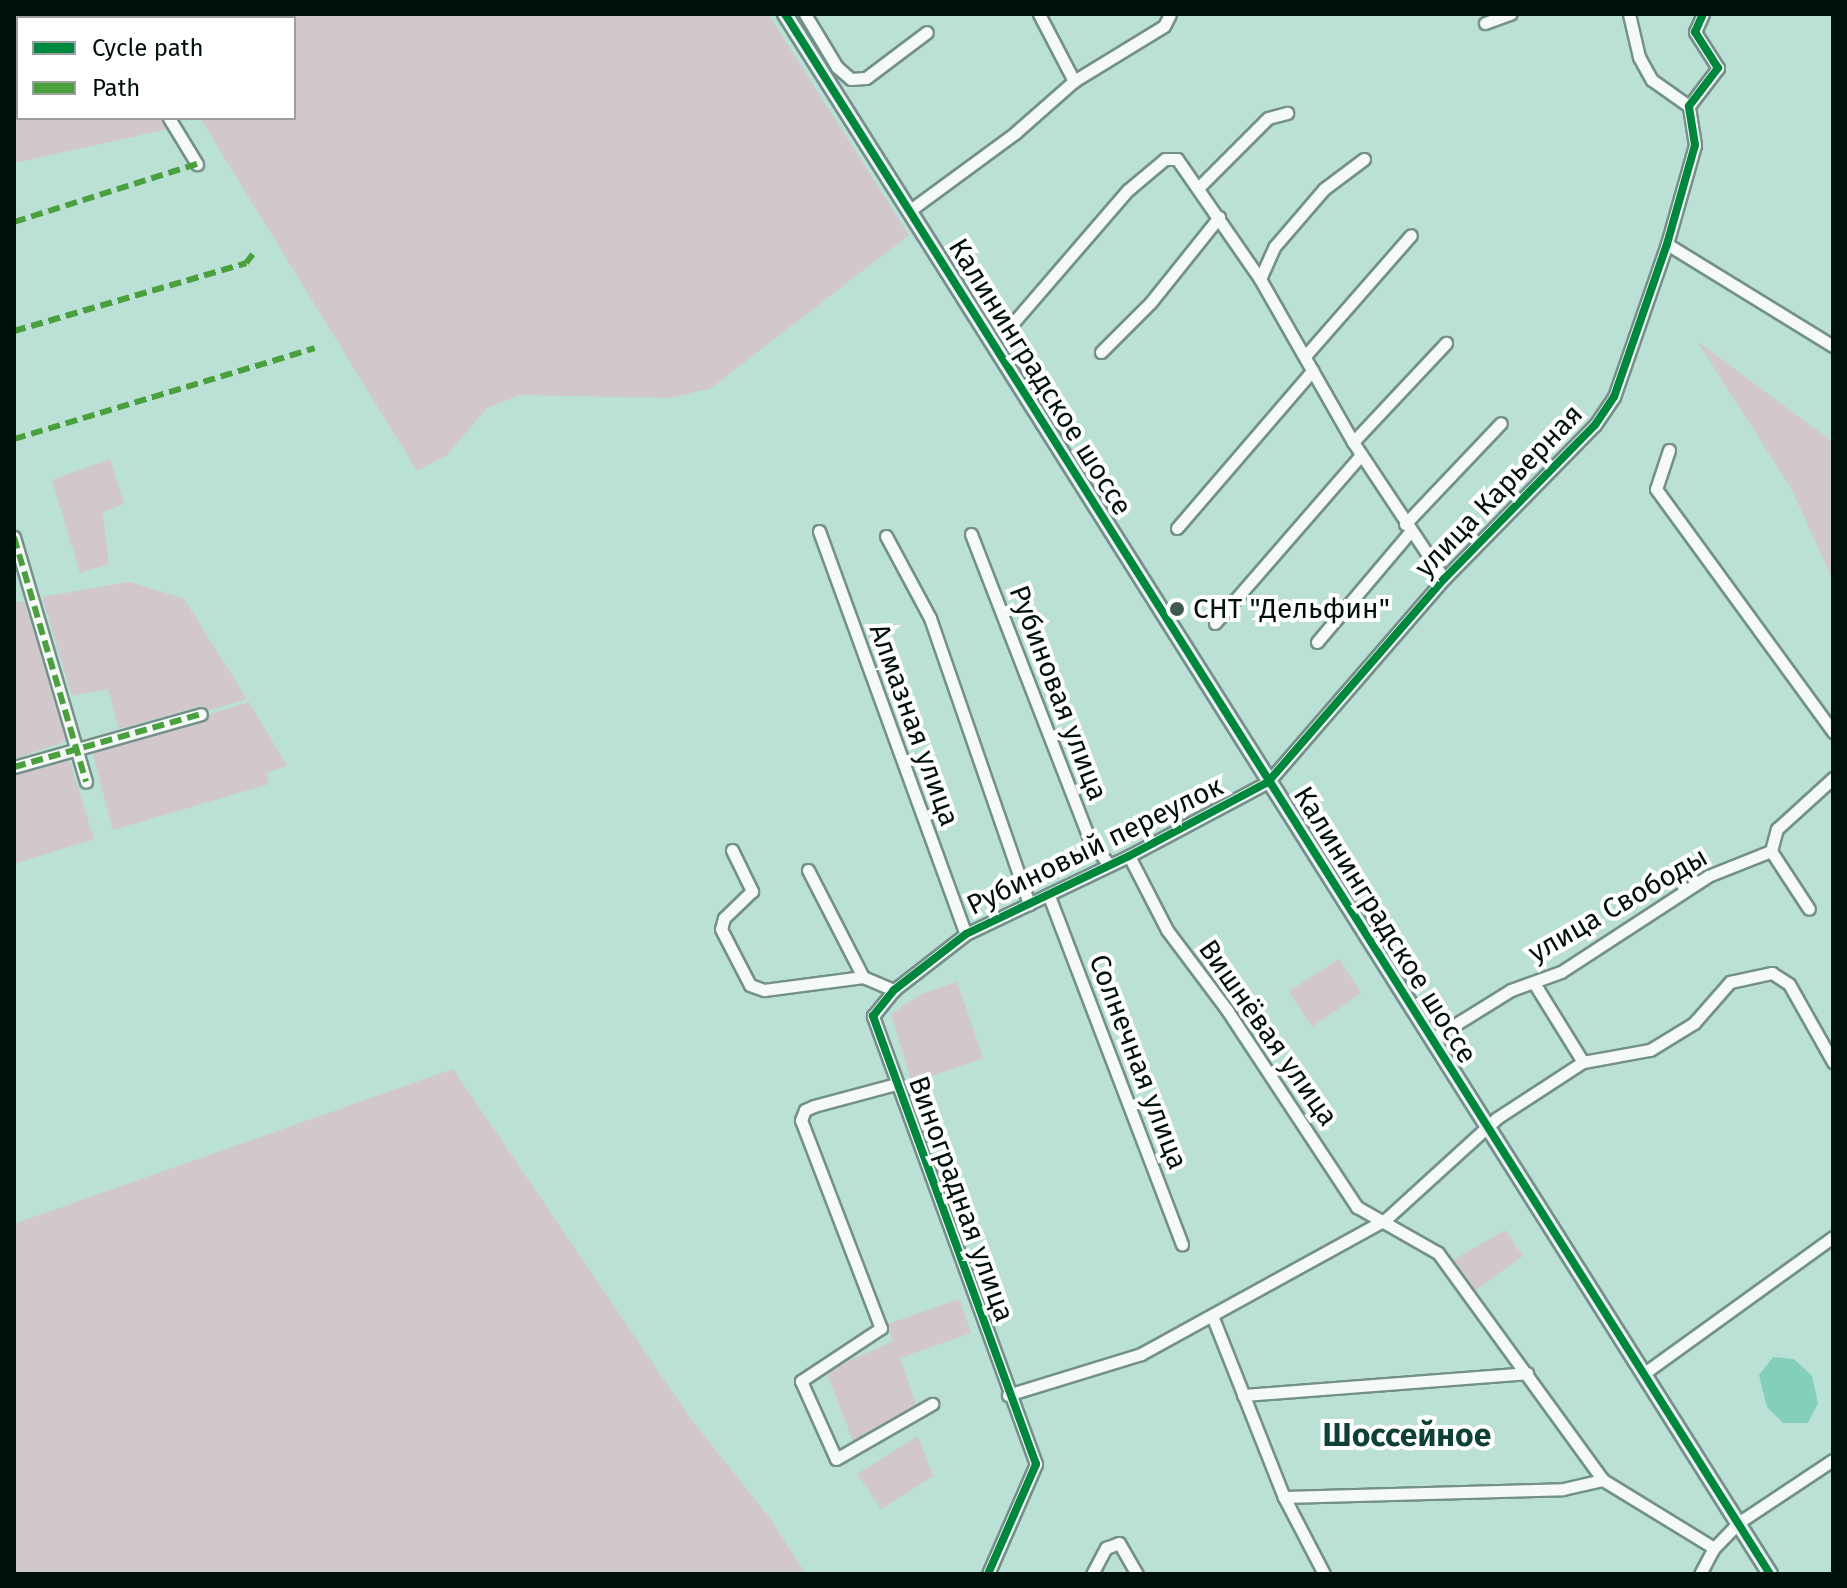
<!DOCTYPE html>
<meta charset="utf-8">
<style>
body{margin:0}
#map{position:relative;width:1847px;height:1588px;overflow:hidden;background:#bbe0d5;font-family:"Fira Sans",sans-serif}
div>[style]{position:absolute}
.green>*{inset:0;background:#d2c7cc}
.water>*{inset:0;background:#83cfba}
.roads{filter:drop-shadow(2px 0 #749189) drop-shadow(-2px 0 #749189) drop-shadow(0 2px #749189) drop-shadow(0 -2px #749189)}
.minor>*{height:11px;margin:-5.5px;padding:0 5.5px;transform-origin:5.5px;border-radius:5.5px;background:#f5faf9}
.major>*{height:14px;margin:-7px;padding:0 7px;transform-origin:7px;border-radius:7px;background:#ebf0f3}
.quiet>*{height:6px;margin-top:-3px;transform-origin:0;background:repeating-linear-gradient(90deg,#4ba03e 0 12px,transparent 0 18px)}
.cycleway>*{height:8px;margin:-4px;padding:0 4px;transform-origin:4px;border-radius:4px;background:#00873e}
.dots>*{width:22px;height:22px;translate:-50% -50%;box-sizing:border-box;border:4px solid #fff;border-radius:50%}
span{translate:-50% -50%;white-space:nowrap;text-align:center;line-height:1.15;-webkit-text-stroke:8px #fff;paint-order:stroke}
.street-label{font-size:28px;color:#00110b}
.poi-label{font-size:28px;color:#00110b}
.left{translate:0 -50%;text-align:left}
.quarter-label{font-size:32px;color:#0d4136;font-weight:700}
.frame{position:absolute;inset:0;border:16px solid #00110b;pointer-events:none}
.legend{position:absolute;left:16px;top:16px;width:280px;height:104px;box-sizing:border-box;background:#fff;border:2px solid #99a09d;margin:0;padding:10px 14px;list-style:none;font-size:24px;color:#00110b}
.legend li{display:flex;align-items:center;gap:16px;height:40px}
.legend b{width:40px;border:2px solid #99a09d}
</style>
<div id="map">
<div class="green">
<i style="clip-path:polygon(14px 14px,100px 18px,18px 18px,18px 118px,162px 118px,168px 129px,14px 163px)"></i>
<i style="clip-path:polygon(136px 14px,768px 14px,909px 235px,711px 388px,670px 398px,520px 395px,487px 408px,447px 455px,417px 471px,200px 118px,294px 118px,294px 18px)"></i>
<i style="clip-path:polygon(1697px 341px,1833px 442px,1833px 580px,1791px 488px)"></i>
<i style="clip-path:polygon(110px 459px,124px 504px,103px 512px,109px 564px,80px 573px,52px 480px)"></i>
<i style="clip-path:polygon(130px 582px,184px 599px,247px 699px,210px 710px,201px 706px,119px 729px,108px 689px,72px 696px,42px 597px)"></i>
<i style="clip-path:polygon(24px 601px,67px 741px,14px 759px,14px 603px)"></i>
<i style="clip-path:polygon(249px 702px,287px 766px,266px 773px,269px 784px,113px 830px,92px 751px)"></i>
<i style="clip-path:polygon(69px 758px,94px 839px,14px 864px,14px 773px)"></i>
<i style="clip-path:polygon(1339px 959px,1361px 993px,1312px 1027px,1289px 991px)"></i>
<i style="clip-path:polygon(957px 982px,983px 1058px,912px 1083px,891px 1014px,921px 994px)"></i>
<i style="clip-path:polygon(453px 1069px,690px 1418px,768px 1516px,806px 1574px,14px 1574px,14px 1224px)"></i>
<i style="clip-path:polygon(1505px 1230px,1523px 1256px,1473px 1292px,1450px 1262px)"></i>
<i style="clip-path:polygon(959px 1299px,971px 1333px,900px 1358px,917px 1408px,853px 1441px,826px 1371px,893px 1341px,888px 1324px)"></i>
<i style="clip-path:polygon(918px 1436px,933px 1476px,881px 1509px,857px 1474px)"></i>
</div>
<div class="water">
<i style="clip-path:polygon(1773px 1357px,1794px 1359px,1812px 1376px,1818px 1403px,1808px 1423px,1783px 1423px,1767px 1407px,1759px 1375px)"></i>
</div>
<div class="roads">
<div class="minor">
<i style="left:106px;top:14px;width:4px;rotate:63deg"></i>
<i style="left:805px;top:14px;width:62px;rotate:58.9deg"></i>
<i style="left:837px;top:67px;width:18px;rotate:41deg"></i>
<i style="left:851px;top:79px;width:15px;rotate:-4deg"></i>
<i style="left:866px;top:78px;width:76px;rotate:-37deg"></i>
<i style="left:1039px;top:14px;width:76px;rotate:62.4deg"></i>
<i style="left:1629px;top:14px;width:44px;rotate:76.9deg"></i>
<i style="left:1639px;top:57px;width:26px;rotate:61deg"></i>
<i style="left:1652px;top:80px;width:45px;rotate:35.1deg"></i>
<i style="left:1485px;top:23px;width:27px;rotate:-20deg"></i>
<i style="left:169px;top:118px;width:54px;rotate:58.7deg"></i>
<i style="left:1198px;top:188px;width:99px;rotate:-45deg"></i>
<i style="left:1268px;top:118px;width:20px;rotate:-15deg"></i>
<i style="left:909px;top:211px;width:132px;rotate:-36.3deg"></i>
<i style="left:1015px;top:133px;width:79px;rotate:-41.4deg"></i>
<i style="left:1074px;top:81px;width:105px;rotate:-31.4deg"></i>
<i style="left:1164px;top:26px;width:13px;rotate:-63deg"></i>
<i style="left:1667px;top:244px;width:195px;rotate:31.6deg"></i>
<i style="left:1260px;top:279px;width:36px;rotate:-66deg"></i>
<i style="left:1275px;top:246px;width:75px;rotate:-49.3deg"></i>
<i style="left:1324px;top:189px;width:50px;rotate:-36.9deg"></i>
<i style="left:1007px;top:330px;width:185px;rotate:-49.2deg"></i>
<i style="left:1128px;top:190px;width:48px;rotate:-40deg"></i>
<i style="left:1165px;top:159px;width:12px"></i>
<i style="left:1177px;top:159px;width:146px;rotate:55.3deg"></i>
<i style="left:1260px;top:279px;width:188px;rotate:60.3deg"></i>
<i style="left:1353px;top:442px;width:164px;rotate:56.4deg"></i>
<i style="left:1101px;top:352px;width:71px;rotate:-45deg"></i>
<i style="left:1151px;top:302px;width:109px;rotate:-51.3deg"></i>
<i style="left:1306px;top:355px;width:159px;rotate:-48.8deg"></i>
<i style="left:1353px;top:442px;width:136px;rotate:-46.8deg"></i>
<i style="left:1669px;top:450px;width:41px;rotate:108.4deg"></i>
<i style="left:1656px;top:489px;width:301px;rotate:53.9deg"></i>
<i style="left:1405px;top:524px;width:139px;rotate:-46.5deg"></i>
<i style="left:1177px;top:528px;width:208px;rotate:-49.3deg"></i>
<i style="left:819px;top:531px;width:429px;rotate:70deg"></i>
<i style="left:971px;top:534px;width:327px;rotate:68.8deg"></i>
<i style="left:1089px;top:839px;width:33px;rotate:52deg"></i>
<i style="left:886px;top:536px;width:93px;rotate:61.8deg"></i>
<i style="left:930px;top:618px;width:303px;rotate:70.9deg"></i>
<i style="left:14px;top:537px;width:255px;rotate:73.6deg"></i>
<i style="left:1215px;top:623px;width:223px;rotate:-49deg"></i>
<i style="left:1317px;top:642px;width:144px;rotate:-49.8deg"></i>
<i style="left:14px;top:767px;width:194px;rotate:-15.8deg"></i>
<i style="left:732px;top:850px;width:46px;rotate:64deg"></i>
<i style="left:752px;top:891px;width:39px;rotate:136deg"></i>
<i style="left:724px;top:918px;width:11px;rotate:105deg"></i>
<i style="left:721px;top:929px;width:63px;rotate:62.6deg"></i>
<i style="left:750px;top:985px;width:15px;rotate:20deg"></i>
<i style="left:764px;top:990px;width:100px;rotate:-7.5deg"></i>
<i style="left:1771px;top:851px;width:23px;rotate:-75deg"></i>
<i style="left:1777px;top:829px;width:76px;rotate:-42.3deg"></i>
<i style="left:1129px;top:856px;width:83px;rotate:62.8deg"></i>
<i style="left:1167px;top:930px;width:100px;rotate:53.1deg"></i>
<i style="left:1227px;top:1010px;width:236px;rotate:56.6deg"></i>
<i style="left:1357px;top:1207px;width:93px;rotate:29.6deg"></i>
<i style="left:1438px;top:1253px;width:281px;rotate:54deg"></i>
<i style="left:1603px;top:1480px;width:130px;rotate:31.5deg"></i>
<i style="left:808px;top:870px;width:120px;rotate:62.8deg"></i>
<i style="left:863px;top:977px;width:34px;rotate:23deg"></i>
<i style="left:1049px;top:896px;width:373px;rotate:69.1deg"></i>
<i style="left:1534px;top:983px;width:93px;rotate:58.2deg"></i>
<i style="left:1432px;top:1039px;width:93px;rotate:-31.8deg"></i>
<i style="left:1511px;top:990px;width:53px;rotate:-19.8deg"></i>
<i style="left:1561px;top:972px;width:176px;rotate:-33.1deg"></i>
<i style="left:1708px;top:876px;width:68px;rotate:-21.6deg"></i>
<i style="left:1771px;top:851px;width:69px;rotate:56.8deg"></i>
<i style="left:896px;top:1084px;width:85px;rotate:165deg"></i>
<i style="left:814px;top:1106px;width:10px;rotate:156deg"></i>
<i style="left:805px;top:1110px;width:11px;rotate:112deg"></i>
<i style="left:801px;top:1120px;width:223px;rotate:69deg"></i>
<i style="left:881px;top:1328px;width:96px;rotate:146.5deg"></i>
<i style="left:801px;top:1381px;width:85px;rotate:65.8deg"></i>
<i style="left:836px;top:1459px;width:111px;rotate:-29.8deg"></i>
<i style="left:1213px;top:1318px;width:193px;rotate:68.4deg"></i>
<i style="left:1284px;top:1497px;width:87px;rotate:62.5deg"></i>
<i style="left:1643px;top:1374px;width:234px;rotate:-35.8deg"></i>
<i style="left:1008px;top:1395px;width:139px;rotate:-17.1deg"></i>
<i style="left:1141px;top:1354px;width:278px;rotate:-28.8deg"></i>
<i style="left:1385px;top:1220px;width:151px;rotate:-42.3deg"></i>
<i style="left:1497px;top:1118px;width:103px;rotate:-33.1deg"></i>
<i style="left:1583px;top:1062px;width:68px;rotate:-10.2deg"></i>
<i style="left:1650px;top:1050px;width:52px;rotate:-31.5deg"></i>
<i style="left:1694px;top:1023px;width:55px;rotate:-48.7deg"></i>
<i style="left:1730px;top:982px;width:43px;rotate:-12.1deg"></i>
<i style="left:1772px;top:973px;width:20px;rotate:33deg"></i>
<i style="left:1789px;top:984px;width:90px;rotate:60.6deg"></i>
<i style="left:1243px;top:1395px;width:285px;rotate:-4.4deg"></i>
<i style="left:1284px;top:1497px;width:279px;rotate:-1.6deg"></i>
<i style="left:1563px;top:1489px;width:41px;rotate:-12.7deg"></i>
<i style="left:988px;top:1574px;width:120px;rotate:-66.4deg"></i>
<i style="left:1036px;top:1464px;width:477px;rotate:-110deg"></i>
<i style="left:873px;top:1016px;width:33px;rotate:-51deg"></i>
<i style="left:894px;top:990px;width:91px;rotate:-37.9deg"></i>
<i style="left:966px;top:934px;width:181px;rotate:-25.6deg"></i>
<i style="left:1129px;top:856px;width:157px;rotate:-28deg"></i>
<i style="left:1268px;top:782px;width:269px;rotate:-49.1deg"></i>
<i style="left:1444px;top:579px;width:216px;rotate:-45.6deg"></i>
<i style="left:1595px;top:425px;width:34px;rotate:-56deg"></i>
<i style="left:1614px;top:397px;width:162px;rotate:-70.9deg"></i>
<i style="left:1667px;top:244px;width:103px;rotate:-74.2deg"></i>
<i style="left:1695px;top:145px;width:39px;rotate:-99deg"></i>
<i style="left:1689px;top:106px;width:48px;rotate:-52.7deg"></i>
<i style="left:1718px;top:68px;width:43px;rotate:-122.6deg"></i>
<i style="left:1695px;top:32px;width:20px;rotate:-66deg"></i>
<i style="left:1092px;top:1574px;width:30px;rotate:-62deg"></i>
<i style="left:1106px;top:1548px;width:14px;rotate:-21deg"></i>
<i style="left:1119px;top:1543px;width:36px;rotate:60deg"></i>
<i style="left:1700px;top:1574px;width:30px;rotate:-62deg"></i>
<i style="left:1714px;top:1548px;width:35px;rotate:-46deg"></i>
<i style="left:1738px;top:1523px;width:114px;rotate:-33.6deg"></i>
</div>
<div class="major">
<i style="left:785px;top:14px;width:1845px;rotate:57.73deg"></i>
</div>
</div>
<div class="quiet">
<i style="left:14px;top:222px;width:192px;rotate:-17.6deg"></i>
<i style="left:14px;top:331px;width:242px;rotate:-16.3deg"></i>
<i style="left:246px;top:263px;width:11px;rotate:-52deg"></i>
<i style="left:14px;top:439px;width:314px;rotate:-16.8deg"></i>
<i style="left:14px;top:537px;width:255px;rotate:73.6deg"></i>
<i style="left:14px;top:767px;width:194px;rotate:-15.8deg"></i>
</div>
<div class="cycleway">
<i style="left:785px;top:14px;width:1845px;rotate:57.73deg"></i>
<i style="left:988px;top:1574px;width:120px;rotate:-66.4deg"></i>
<i style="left:1036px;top:1464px;width:477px;rotate:-110deg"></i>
<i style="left:873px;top:1016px;width:33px;rotate:-51deg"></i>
<i style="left:894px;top:990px;width:91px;rotate:-37.9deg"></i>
<i style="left:966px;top:934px;width:181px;rotate:-25.6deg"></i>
<i style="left:1129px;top:856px;width:157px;rotate:-28deg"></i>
<i style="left:1268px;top:782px;width:269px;rotate:-49.1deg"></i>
<i style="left:1444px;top:579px;width:216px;rotate:-45.6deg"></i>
<i style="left:1595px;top:425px;width:34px;rotate:-56deg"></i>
<i style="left:1614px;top:397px;width:162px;rotate:-70.9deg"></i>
<i style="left:1667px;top:244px;width:103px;rotate:-74.2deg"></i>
<i style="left:1695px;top:145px;width:39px;rotate:-99deg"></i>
<i style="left:1689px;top:106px;width:48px;rotate:-52.7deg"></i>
<i style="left:1718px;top:68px;width:43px;rotate:-122.6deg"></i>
<i style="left:1695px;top:32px;width:20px;rotate:-66deg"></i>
</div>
<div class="dots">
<i style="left:1177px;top:609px;background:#415952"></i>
</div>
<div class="street-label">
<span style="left:1040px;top:377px;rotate:58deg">Калининградское шоссе</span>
<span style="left:1499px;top:491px;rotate:-46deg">улица Карьерная</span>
<span style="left:1058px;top:693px;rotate:69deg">Рубиновая улица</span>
<span style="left:914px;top:725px;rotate:70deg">Алмазная улица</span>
<span style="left:1095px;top:846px;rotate:-26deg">Рубиновый переулок</span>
<span style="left:1618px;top:905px;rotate:-30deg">улица Свободы</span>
<span style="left:1385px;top:925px;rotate:58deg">Калининградское шоссе</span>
<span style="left:1268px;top:1033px;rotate:55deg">Вишнёвая улица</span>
<span style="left:1138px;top:1062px;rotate:69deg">Солнечная улица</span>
<span style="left:961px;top:1199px;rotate:70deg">Виноградная улица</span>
</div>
<div class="poi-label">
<span class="left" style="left:1193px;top:609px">СНТ "Дельфин"</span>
</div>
<div class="quarter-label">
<span style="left:1407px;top:1435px">Шоссейное</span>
</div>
<div class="frame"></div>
<ul class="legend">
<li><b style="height:10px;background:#00873e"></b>Cycle path</li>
<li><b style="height:10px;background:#4ba03e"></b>Path</li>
</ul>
</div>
